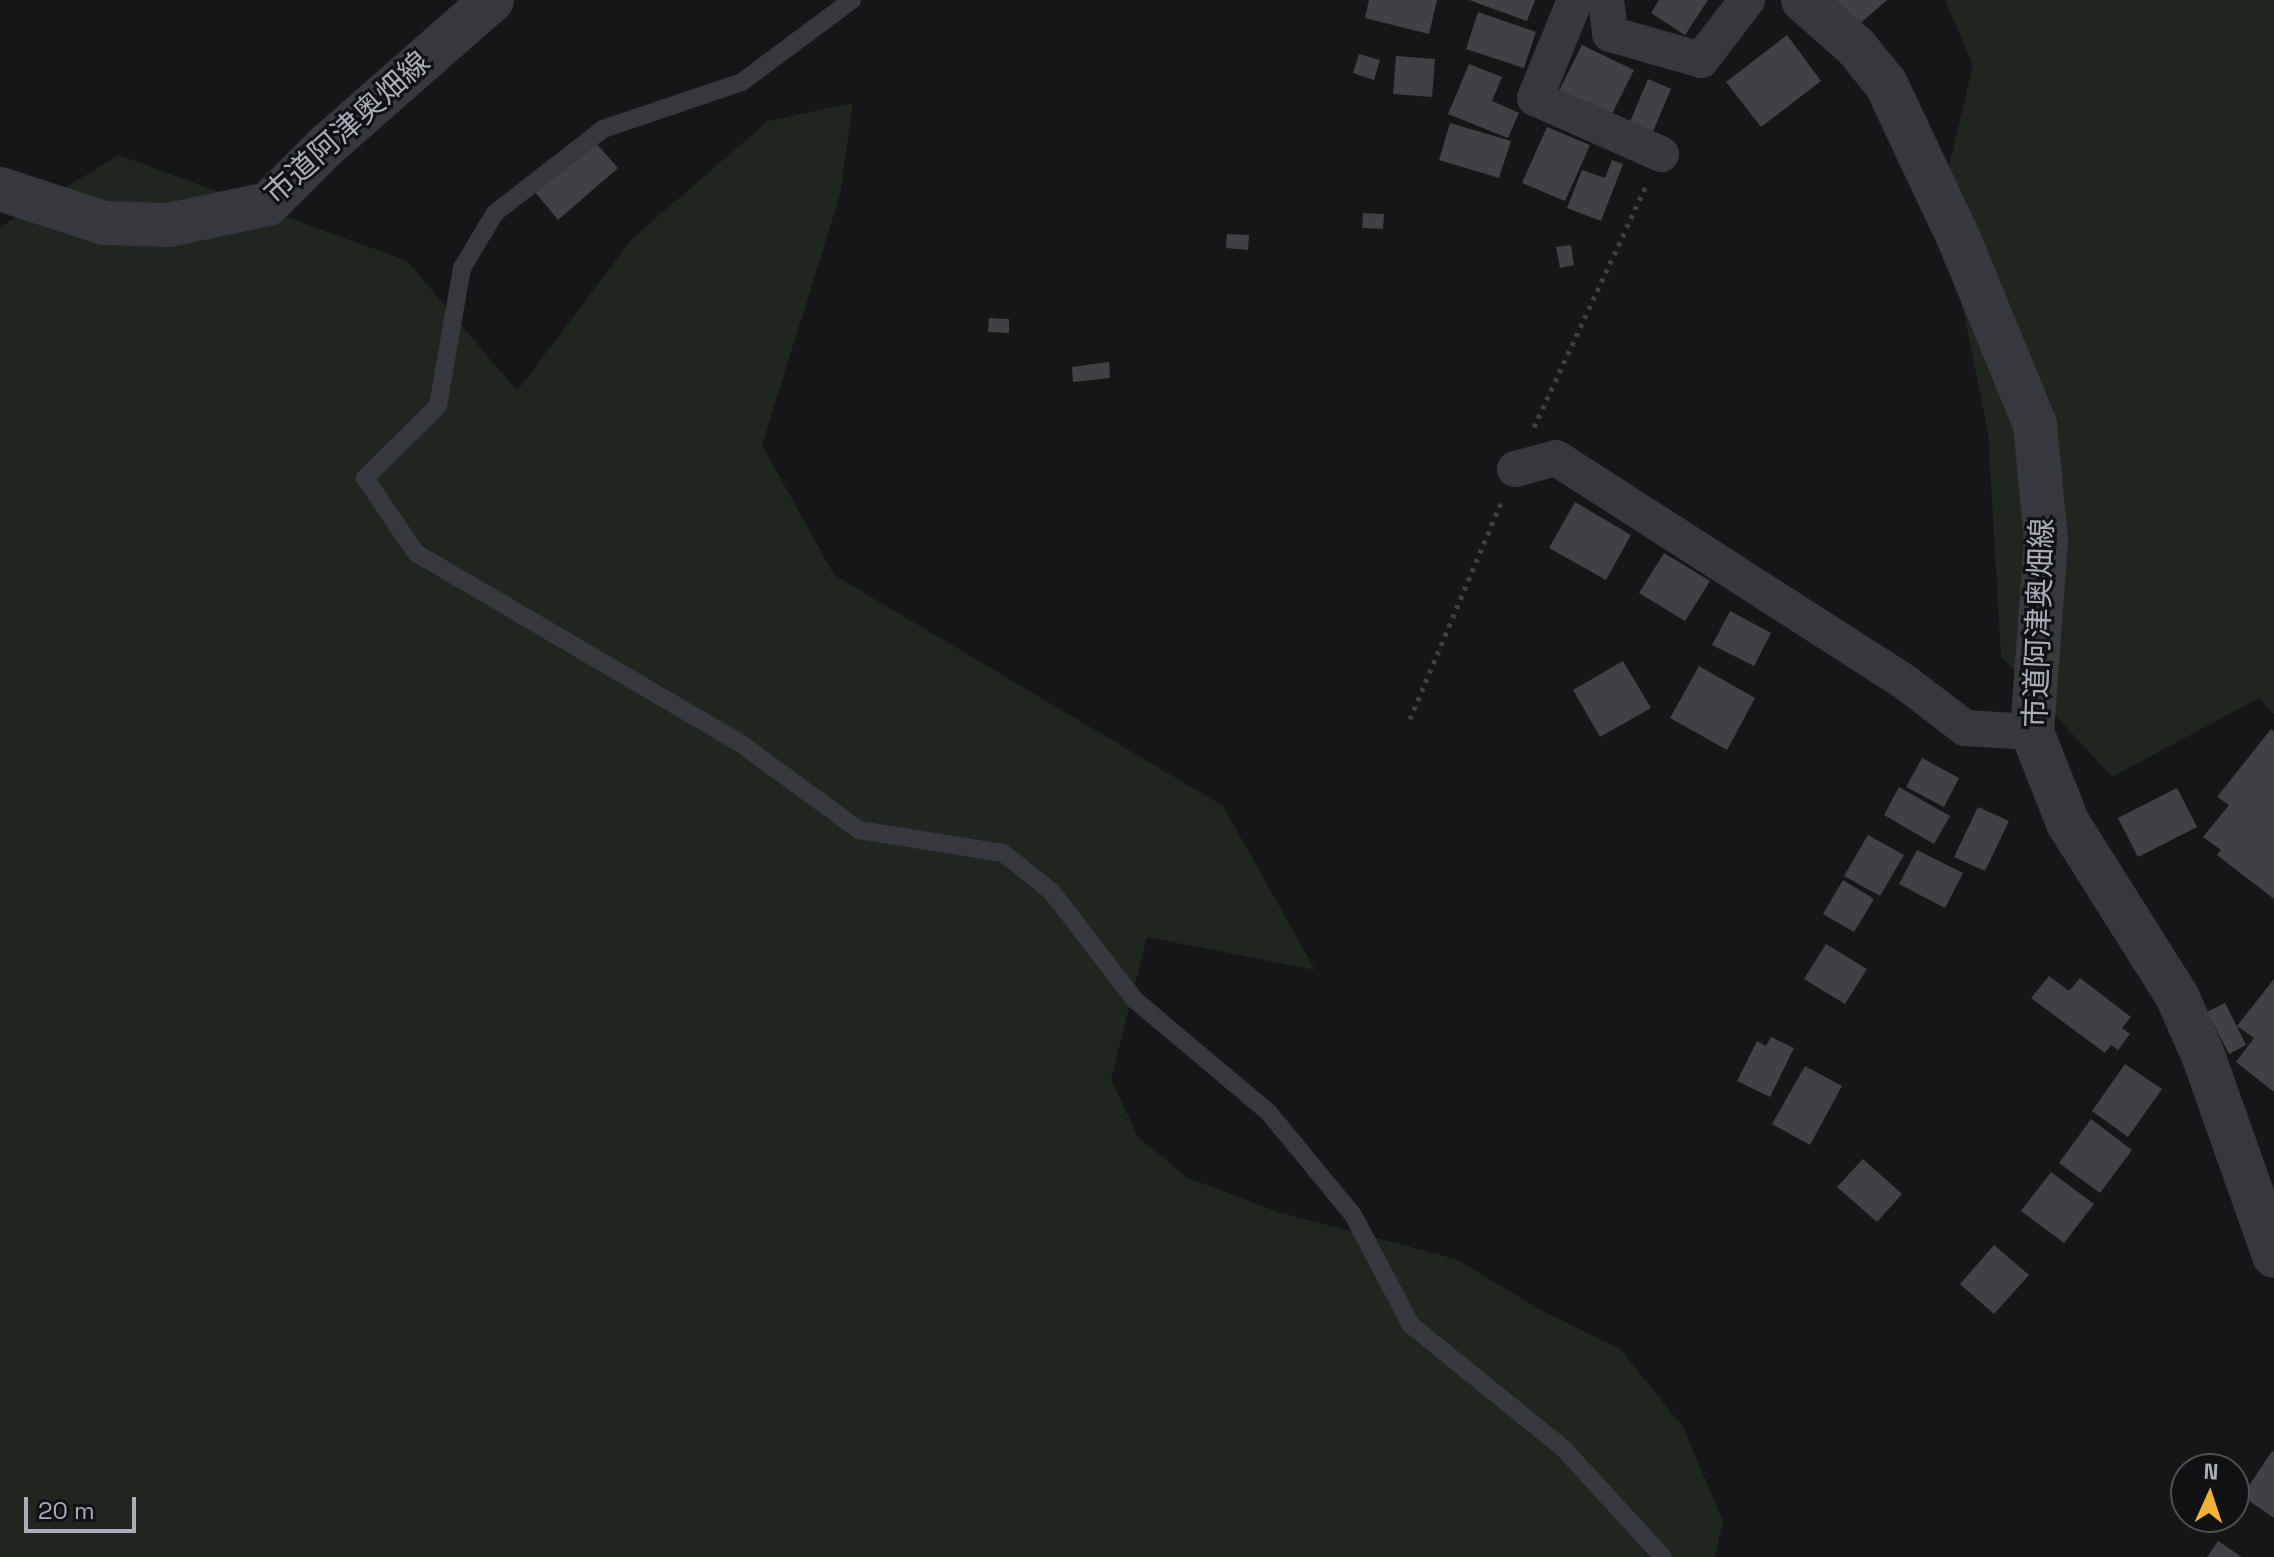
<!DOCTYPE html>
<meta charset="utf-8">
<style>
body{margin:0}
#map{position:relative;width:2274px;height:1557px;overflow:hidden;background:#161618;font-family:"Space Grotesk","Noto Sans JP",sans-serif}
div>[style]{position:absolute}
.green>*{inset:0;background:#1e261f}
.building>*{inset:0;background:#404145}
.path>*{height:5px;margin-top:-2.5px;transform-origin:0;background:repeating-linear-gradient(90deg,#3d3f44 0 4px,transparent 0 10px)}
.service>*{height:18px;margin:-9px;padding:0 9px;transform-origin:9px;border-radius:9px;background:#37383d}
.minor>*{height:36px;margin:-18px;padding:0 18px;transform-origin:18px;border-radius:18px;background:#37383d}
.tertiary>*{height:44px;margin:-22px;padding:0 22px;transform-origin:22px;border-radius:22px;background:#37383d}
span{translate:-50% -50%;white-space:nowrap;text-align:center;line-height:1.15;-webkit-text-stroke:6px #111113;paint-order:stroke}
.street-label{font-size:30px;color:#a8adb8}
.north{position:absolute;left:2170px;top:1453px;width:80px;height:80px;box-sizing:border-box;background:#111113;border:2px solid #4d4f55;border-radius:50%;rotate:3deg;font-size:22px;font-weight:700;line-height:32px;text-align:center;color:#a8adb8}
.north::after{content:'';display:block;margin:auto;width:28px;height:36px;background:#f2b134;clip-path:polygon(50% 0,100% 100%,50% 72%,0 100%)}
.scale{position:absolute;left:24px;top:1497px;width:112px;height:36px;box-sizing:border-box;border:4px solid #a8adb8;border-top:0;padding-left:10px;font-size:24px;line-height:28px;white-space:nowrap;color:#a8adb8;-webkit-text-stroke:6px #111113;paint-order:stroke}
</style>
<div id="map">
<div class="green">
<i style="clip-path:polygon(1945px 0,2274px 0,2274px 714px,2259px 698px,2112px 777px,2001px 656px,1988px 433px,1941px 200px,1973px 65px)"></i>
<i style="clip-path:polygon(853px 103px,840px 195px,762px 445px,834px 575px,1223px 806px,1315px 970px,1147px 937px,1111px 1079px,1138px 1137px,1188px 1178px,1278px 1212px,1456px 1259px,1541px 1310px,1620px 1349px,1683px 1427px,1723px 1521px,1715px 1557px,0 1557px,0 227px,119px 155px,407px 261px,517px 391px,632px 239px,768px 121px)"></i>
</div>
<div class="building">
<i style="clip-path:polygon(1369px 0,1437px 0,1429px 34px,1365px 18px)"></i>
<i style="clip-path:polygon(1469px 0,1535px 0,1527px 21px)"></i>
<i style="clip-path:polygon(1659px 0,1708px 0,1685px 35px,1651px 13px)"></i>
<i style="clip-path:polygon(1833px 0,1887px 0,1856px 27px)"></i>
<i style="clip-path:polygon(1478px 12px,1536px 32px,1524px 68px,1466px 49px)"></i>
<i style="clip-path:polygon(1787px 35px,1821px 81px,1761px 127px,1726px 82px)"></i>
<i style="clip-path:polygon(1582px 45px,1634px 70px,1611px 116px,1559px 91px)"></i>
<i style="clip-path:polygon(1359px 54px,1380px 60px,1374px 80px,1353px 73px)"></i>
<i style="clip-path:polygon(1396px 56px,1435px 59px,1432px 97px,1393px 94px)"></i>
<i style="clip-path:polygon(1469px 64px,1502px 77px,1492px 101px,1519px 113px,1508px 138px,1448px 114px)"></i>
<i style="clip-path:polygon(1648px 79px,1671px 89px,1652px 134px,1629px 124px)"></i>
<i style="clip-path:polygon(1450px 123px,1511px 141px,1499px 178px,1439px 160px)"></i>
<i style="clip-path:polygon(1547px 127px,1590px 145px,1565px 201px,1522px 183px)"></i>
<i style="clip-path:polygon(595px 142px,618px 168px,558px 220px,535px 192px)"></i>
<i style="clip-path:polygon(1612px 160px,1623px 164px,1601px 221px,1567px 208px,1582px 170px,1605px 178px)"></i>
<i style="clip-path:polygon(1363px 213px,1384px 214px,1383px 229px,1362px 228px)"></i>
<i style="clip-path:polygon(1227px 234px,1249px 235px,1248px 250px,1226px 248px)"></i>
<i style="clip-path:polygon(1571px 245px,1574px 265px,1560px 268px,1556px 247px)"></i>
<i style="clip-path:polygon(989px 318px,1009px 319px,1009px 333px,988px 332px)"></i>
<i style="clip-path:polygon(1109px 362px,1110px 378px,1073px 382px,1072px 367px)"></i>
<i style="clip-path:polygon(1575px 502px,1631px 535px,1606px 580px,1549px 548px)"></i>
<i style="clip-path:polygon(1664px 553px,1710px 581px,1685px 621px,1639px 593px)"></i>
<i style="clip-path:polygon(1730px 611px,1771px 633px,1754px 666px,1712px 645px)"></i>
<i style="clip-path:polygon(1623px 661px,1651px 708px,1600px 737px,1573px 690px)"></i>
<i style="clip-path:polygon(1699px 666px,1755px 698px,1727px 750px,1670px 718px)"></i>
<i style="clip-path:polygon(2271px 729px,2274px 731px,2274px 899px,2217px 855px,2221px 850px,2203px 837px,2229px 805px,2217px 797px)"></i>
<i style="clip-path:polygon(1922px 758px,1959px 778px,1944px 807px,1906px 787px)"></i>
<i style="clip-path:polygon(1899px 787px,1950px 816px,1934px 844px,1884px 815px)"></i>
<i style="clip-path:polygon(2177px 788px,2197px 827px,2138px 857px,2118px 818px)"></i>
<i style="clip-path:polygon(1978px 807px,2009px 821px,1985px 871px,1954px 857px)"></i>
<i style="clip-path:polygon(1868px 835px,1904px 855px,1880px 896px,1844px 876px)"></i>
<i style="clip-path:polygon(1917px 850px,1963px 873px,1945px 908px,1899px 884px)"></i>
<i style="clip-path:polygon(1843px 880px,1874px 899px,1854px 932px,1823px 914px)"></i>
<i style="clip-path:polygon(1826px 944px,1867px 969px,1845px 1004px,1804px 979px)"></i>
<i style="clip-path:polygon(2049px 976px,2069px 991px,2080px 978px,2131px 1017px,2122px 1028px,2130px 1034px,2118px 1050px,2111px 1045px,2105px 1053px,2031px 998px)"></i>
<i style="clip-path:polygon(2274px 979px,2274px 1092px,2236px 1062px,2254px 1038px,2237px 1026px)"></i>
<i style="clip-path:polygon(2225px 1003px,2246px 1045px,2229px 1054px,2207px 1012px)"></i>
<i style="clip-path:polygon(1771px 1037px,1794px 1048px,1770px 1097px,1737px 1081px,1757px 1041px,1766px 1046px)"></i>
<i style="clip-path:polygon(2125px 1064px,2162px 1089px,2128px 1137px,2092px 1111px)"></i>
<i style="clip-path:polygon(1805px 1066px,1842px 1086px,1810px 1145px,1772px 1124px)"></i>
<i style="clip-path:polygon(2091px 1119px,2132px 1150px,2100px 1193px,2059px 1163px)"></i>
<i style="clip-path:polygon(1863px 1159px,1902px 1194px,1877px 1222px,1837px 1187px)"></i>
<i style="clip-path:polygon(2051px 1172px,2094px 1204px,2064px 1243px,2021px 1211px)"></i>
<i style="clip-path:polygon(1994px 1245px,2029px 1275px,1994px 1314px,1960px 1284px)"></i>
<i style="clip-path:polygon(2272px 1451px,2274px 1452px,2274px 1518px,2242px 1496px)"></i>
<i style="clip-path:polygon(2218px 1541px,2242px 1557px,2207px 1557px)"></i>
</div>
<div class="path">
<i style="left:1534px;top:427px;width:266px;rotate:-65.1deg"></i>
<i style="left:1410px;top:719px;width:235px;rotate:-67.2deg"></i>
</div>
<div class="service">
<i style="left:852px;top:0;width:137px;rotate:143.3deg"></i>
<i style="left:742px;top:82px;width:147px;rotate:161.3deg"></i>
<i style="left:603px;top:129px;width:137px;rotate:142.1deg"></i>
<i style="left:495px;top:213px;width:64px;rotate:121deg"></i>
<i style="left:462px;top:268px;width:140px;rotate:99.9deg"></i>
<i style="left:438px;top:406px;width:103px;rotate:135.4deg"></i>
<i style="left:365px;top:478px;width:91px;rotate:55.8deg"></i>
<i style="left:416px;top:553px;width:376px;rotate:30.4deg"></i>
<i style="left:740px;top:743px;width:147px;rotate:36.2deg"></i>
<i style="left:859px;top:830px;width:146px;rotate:9.1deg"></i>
<i style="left:1003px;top:853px;width:61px;rotate:38.4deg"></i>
<i style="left:1051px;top:891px;width:138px;rotate:52.4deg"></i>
<i style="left:1135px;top:1000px;width:175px;rotate:40.1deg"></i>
<i style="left:1269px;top:1113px;width:132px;rotate:50.5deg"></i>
<i style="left:1353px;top:1215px;width:124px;rotate:62.2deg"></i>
<i style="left:1411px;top:1325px;width:196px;rotate:39deg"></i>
<i style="left:1563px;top:1448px;width:148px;rotate:47.5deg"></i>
</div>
<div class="minor">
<i style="left:1575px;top:0;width:106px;rotate:112.2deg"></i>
<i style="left:1535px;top:98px;width:138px;rotate:24deg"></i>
<i style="left:1606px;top:0;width:34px;rotate:83deg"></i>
<i style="left:1610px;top:34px;width:95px;rotate:15.9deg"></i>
<i style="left:1701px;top:60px;width:76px;rotate:-52.5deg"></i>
<i style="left:1515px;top:469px;width:42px;rotate:-15deg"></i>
<i style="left:1556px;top:458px;width:416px;rotate:32.7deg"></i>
<i style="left:1906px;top:683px;width:74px;rotate:37.3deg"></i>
<i style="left:1965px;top:728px;width:67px;rotate:3.4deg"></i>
</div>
<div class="tertiary">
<i style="left:1803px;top:0;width:71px;rotate:41.6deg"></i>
<i style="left:1856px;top:47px;width:48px;rotate:51deg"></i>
<i style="left:1886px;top:84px;width:171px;rotate:64.8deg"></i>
<i style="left:1959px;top:239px;width:200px;rotate:67.7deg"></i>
<i style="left:2035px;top:424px;width:118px;rotate:84.6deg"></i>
<i style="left:2046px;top:541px;width:192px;rotate:94.2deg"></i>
<i style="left:2032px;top:732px;width:98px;rotate:68.4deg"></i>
<i style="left:2068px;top:823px;width:204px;rotate:57.8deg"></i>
<i style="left:2177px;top:996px;width:64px;rotate:66.2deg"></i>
<i style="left:2203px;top:1055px;width:213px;rotate:70.5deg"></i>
<i style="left:0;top:189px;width:109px;rotate:18.1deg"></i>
<i style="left:104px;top:223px;width:65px;rotate:1.8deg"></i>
<i style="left:169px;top:225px;width:101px;rotate:-12deg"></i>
<i style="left:268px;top:204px;width:82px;rotate:-45deg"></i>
<i style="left:326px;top:146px;width:221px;rotate:-41.3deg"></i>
</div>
<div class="street-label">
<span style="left:347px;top:128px;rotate:-42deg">市道阿津奥畑線</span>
<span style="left:2039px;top:623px;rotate:-88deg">市道阿津奥畑線</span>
</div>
<div class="north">N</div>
<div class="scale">20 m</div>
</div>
